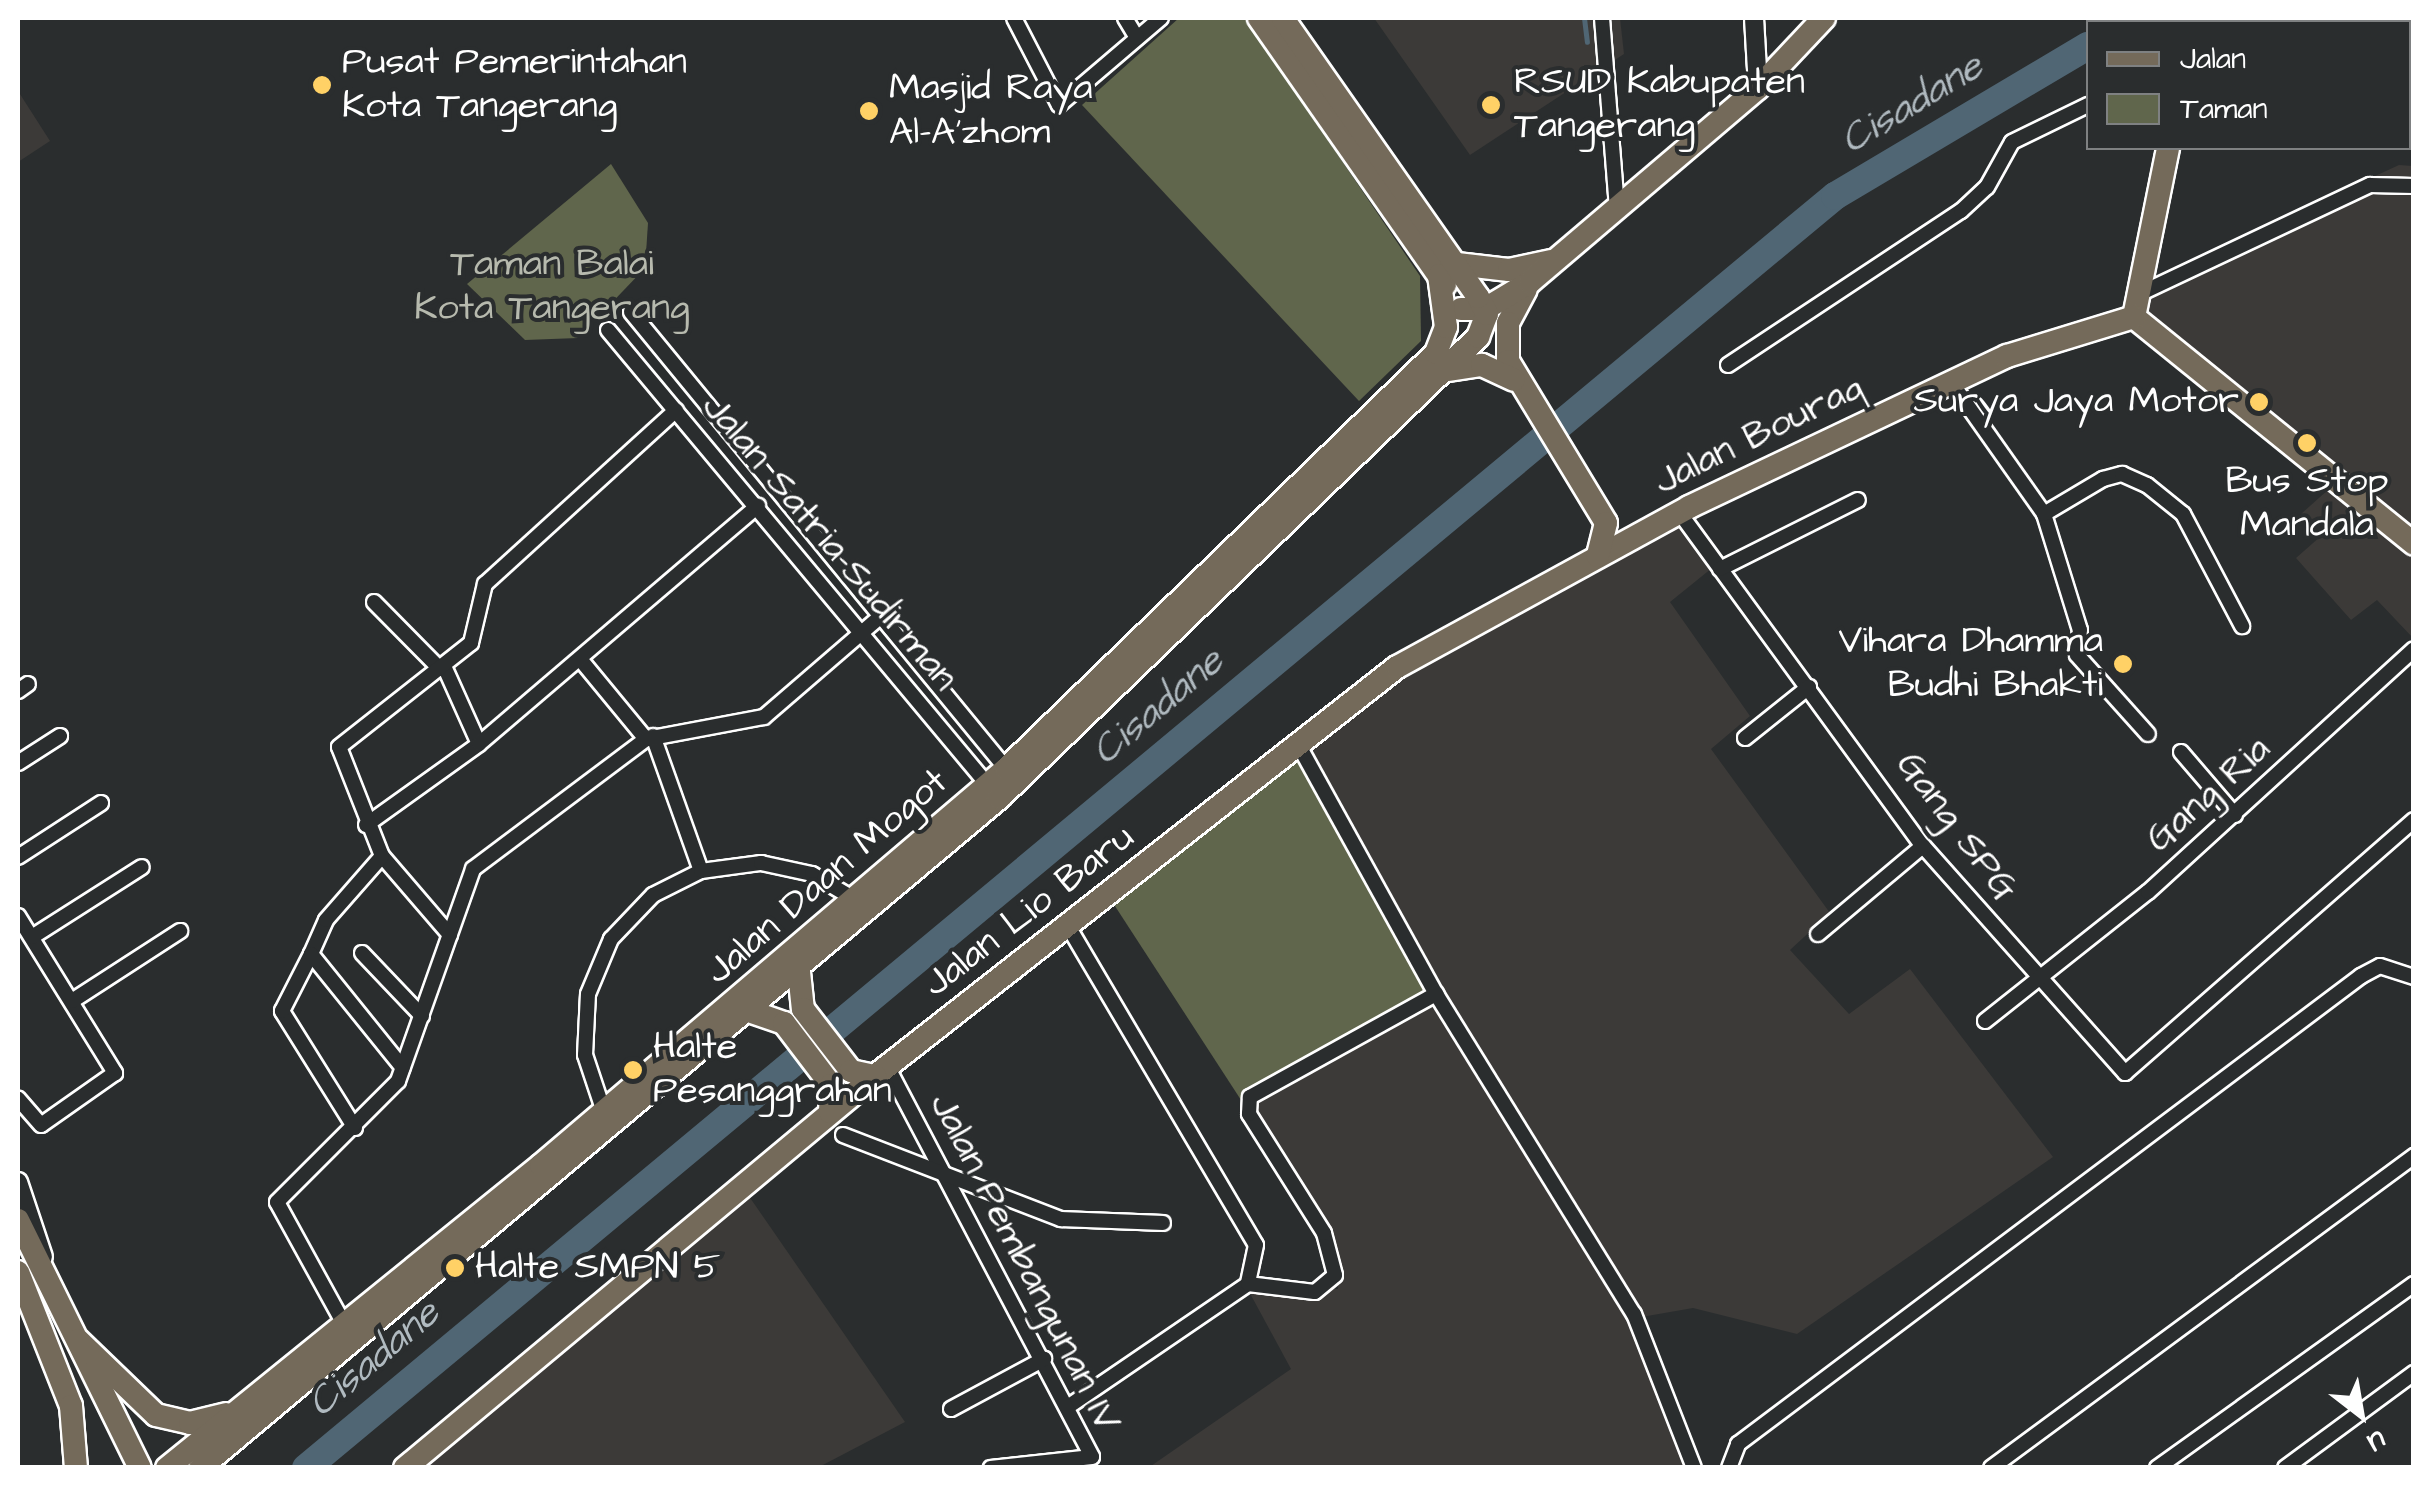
<!DOCTYPE html>
<style>
body{margin:0}
#map{position:relative;width:2431px;height:1485px;overflow:hidden;background:#2a2d2e;font-family:"Architects Daughter",sans-serif}
div>[style]{position:absolute}
.built>*{inset:0;background:#3c3a38}
.green>*{inset:0;background:#60664c}
.water>*{inset:0;background:#506674}
.stream>*{height:5px;margin:-2.5px;padding:0 2.5px;transform-origin:2.5px;border-radius:2.5px;background:#506674}
.river>*{height:28px;margin:-14px;padding:0 14px;transform-origin:14px;border-radius:14px;background:#506674}
.roads{filter:drop-shadow(2px 0 #fff) drop-shadow(-2px 0 #fff) drop-shadow(0 2px #fff) drop-shadow(0 -2px #fff)}
.minor>*{height:14px;margin:-7px;padding:0 7px;transform-origin:7px;border-radius:7px;background:#2a2d2e}
.tertiary>*{height:18px;margin:-9px;padding:0 9px;transform-origin:9px;border-radius:9px;background:#2a2d2e}
.primary>*{height:22px;margin:-11px;padding:0 11px;transform-origin:11px;border-radius:11px;background:#746a5a}
.trunk>*{height:22px;margin:-11px;padding:0 11px;transform-origin:11px;border-radius:11px;background:#746a5a}
.dots>*{width:28px;height:28px;translate:-50% -50%;box-sizing:border-box;border:5px solid #2a2d2e;border-radius:50%}
span{translate:-50% -50%;white-space:nowrap;text-align:center;line-height:1.15;-webkit-text-stroke:8px #2a2d2e;paint-order:stroke}
.poi-label{font-size:38px;color:#fff}
.left{translate:0 -50%;text-align:left}
.right{translate:-100% -50%;text-align:right}
.park-label{font-size:38px;color:#b7baae}
.street-label{font-size:38px;color:#fff}
.water-label{font-size:40px;color:#b0bac0;font-style:italic}
.frame{position:absolute;inset:0;border:20px solid #fff;pointer-events:none}
.legend{position:absolute;left:2086px;top:20px;width:325px;height:130px;box-sizing:border-box;background:#2a2d2e;border:2px solid #7f8182;margin:0;padding:12px 18px;list-style:none;font-size:30px;color:#fff}
.legend li{display:flex;align-items:center;gap:20px;height:50px}
.legend b{width:50px;border:2px solid #7f8182}
.north{position:absolute;left:2311px;top:1365px;width:100px;height:100px;-webkit-text-stroke:8px #2a2d2e;paint-order:stroke;rotate:149deg;font-size:28px;font-weight:700;line-height:40px;text-align:center;color:#fff}
.north::after{content:'';display:block;margin:auto;width:35px;height:45px;background:#fff;clip-path:polygon(50% 0,100% 100%,50% 72%,0 100%)}
</style>
<div id="map">
<div class="built">
<i style="clip-path:polygon(1374px 18px,1620px 18px,1624px 54px,1470px 155px)"></i>
<i style="clip-path:polygon(18px 91px,50px 141px,18px 162px)"></i>
<i style="clip-path:polygon(2399px 165px,2413px 166px,2413px 638px,2377px 600px,2351px 620px,2296px 558px,2321px 536px,2301px 514px,2329px 489px,2119px 321px,2136px 286px)"></i>
<i style="clip-path:polygon(1686px 524px,1717px 564px,1670px 602px,1750px 716px,1711px 749px,1830px 913px,1790px 950px,1849px 1014px,1910px 969px,2053px 1157px,1797px 1334px,1693px 1308px,1630px 1319px,1689px 1467px,1148px 1468px,1291px 1369px,1246px 1286px,1338px 1289px,1330px 1240px,1241px 1100px,1431px 1003px,1291px 745px,1441px 650px)"></i>
<i style="clip-path:polygon(744px 1189px,905px 1422px,819px 1467px,417px 1468px)"></i>
</div>
<div class="green">
<i style="clip-path:polygon(1179px 18px,1245px 18px,1420px 276px,1421px 341px,1359px 401px,1082px 105px)"></i>
<i style="clip-path:polygon(611px 164px,648px 223px,645px 268px,578px 338px,525px 340px,467px 284px)"></i>
<i style="clip-path:polygon(1291px 745px,1431px 1003px,1241px 1100px,1113px 903px)"></i>
</div>
<div class="water">
<i style="clip-path:polygon(2373px 18px,2413px 18px,2413px 72px,2408px 22px)"></i>
</div>
<div class="stream">
<i style="left:1584px;top:18px;width:24px;rotate:83deg"></i>
</div>
<div class="river">
<i style="left:2129px;top:22px;width:8px;rotate:-30deg"></i>
<i style="left:306px;top:1468px;width:1989px;rotate:-39.76deg"></i>
<i style="left:1835px;top:196px;width:294px;rotate:-30.7deg"></i>
</div>
<div class="roads">
<div class="minor">
<i style="left:1014px;top:18px;width:98px;rotate:62.7deg"></i>
<i style="left:1059px;top:105px;width:134px;rotate:-40.5deg"></i>
<i style="left:1125px;top:18px;width:23px;rotate:59deg"></i>
<i style="left:1602px;top:18px;width:193px;rotate:85.5deg"></i>
<i style="left:2276px;top:22px;width:32px"></i>
<i style="left:2135px;top:296px;width:260px;rotate:-25.3deg"></i>
<i style="left:2370px;top:185px;width:44px;rotate:1.3deg"></i>
<i style="left:631px;top:312px;width:594px;rotate:50.6deg"></i>
<i style="left:608px;top:330px;width:599px;rotate:50.15deg"></i>
<i style="left:1728px;top:365px;width:279px;rotate:-33.5deg"></i>
<i style="left:1961px;top:211px;width:35px;rotate:-43deg"></i>
<i style="left:1987px;top:187px;width:51px;rotate:-60.9deg"></i>
<i style="left:2012px;top:142px;width:85px;rotate:-26deg"></i>
<i style="left:1951px;top:382px;width:161px;rotate:54.8deg"></i>
<i style="left:2044px;top:514px;width:121px;rotate:72.8deg"></i>
<i style="left:2080px;top:630px;width:25px;rotate:97deg"></i>
<i style="left:2077px;top:655px;width:106px;rotate:48.1deg"></i>
<i style="left:1679px;top:512px;width:414px;rotate:53.9deg"></i>
<i style="left:1923px;top:846px;width:304px;rotate:48.3deg"></i>
<i style="left:2125px;top:1073px;width:384px;rotate:-41.2deg"></i>
<i style="left:2044px;top:514px;width:69px;rotate:-30.7deg"></i>
<i style="left:2103px;top:479px;width:20px;rotate:-15deg"></i>
<i style="left:2122px;top:474px;width:27px;rotate:24deg"></i>
<i style="left:2147px;top:485px;width:46px;rotate:38.9deg"></i>
<i style="left:2183px;top:514px;width:127px;rotate:62.2deg"></i>
<i style="left:1720px;top:569px;width:154px;rotate:-26.6deg"></i>
<i style="left:374px;top:602px;width:94px;rotate:45.4deg"></i>
<i style="left:580px;top:659px;width:104px;rotate:50.5deg"></i>
<i style="left:444px;top:666px;width:85px;rotate:65.8deg"></i>
<i style="left:18px;top:691px;width:12px;rotate:-35deg"></i>
<i style="left:653px;top:736px;width:143px;rotate:70.4deg"></i>
<i style="left:1745px;top:738px;width:82px;rotate:-38.6deg"></i>
<i style="left:1298px;top:744px;width:286px;rotate:61.1deg"></i>
<i style="left:1436px;top:994px;width:376px;rotate:58.3deg"></i>
<i style="left:1634px;top:1314px;width:165px;rotate:68.7deg"></i>
<i style="left:2181px;top:752px;width:83px;rotate:49.4deg"></i>
<i style="left:18px;top:763px;width:50px;rotate:-32.7deg"></i>
<i style="left:366px;top:825px;width:139px;rotate:-35.6deg"></i>
<i style="left:479px;top:744px;width:367px;rotate:-40.5deg"></i>
<i style="left:18px;top:857px;width:99px;rotate:-33deg"></i>
<i style="left:18px;top:916px;width:185px;rotate:58.3deg"></i>
<i style="left:115px;top:1073px;width:90px;rotate:144.9deg"></i>
<i style="left:41px;top:1125px;width:35px;rotate:-131deg"></i>
<i style="left:1068px;top:926px;width:370px;rotate:59.5deg"></i>
<i style="left:1256px;top:1245px;width:40px;rotate:102deg"></i>
<i style="left:1248px;top:1284px;width:217px;rotate:145.7deg"></i>
<i style="left:1818px;top:934px;width:137px;rotate:-40deg"></i>
<i style="left:450px;top:935px;width:104px;rotate:-130.7deg"></i>
<i style="left:382px;top:856px;width:117px;rotate:-111.5deg"></i>
<i style="left:339px;top:747px;width:168px;rotate:-38.2deg"></i>
<i style="left:471px;top:643px;width:61px;rotate:-76.7deg"></i>
<i style="left:485px;top:584px;width:258px;rotate:-42.3deg"></i>
<i style="left:32px;top:937px;width:130px;rotate:-32.5deg"></i>
<i style="left:362px;top:953px;width:87px;rotate:46.4deg"></i>
<i style="left:311px;top:954px;width:37px;rotate:-66deg"></i>
<i style="left:326px;top:920px;width:85px;rotate:-48.8deg"></i>
<i style="left:72px;top:1001px;width:129px;rotate:-32.9deg"></i>
<i style="left:1985px;top:1021px;width:208px;rotate:-38.4deg"></i>
<i style="left:2148px;top:892px;width:360px;rotate:-42.4deg"></i>
<i style="left:887px;top:1066px;width:441px;rotate:62.3deg"></i>
<i style="left:1092px;top:1457px;width:102px;rotate:173.8deg"></i>
<i style="left:604px;top:1112px;width:60px;rotate:-108.4deg"></i>
<i style="left:585px;top:1055px;width:61px;rotate:-87.2deg"></i>
<i style="left:588px;top:994px;width:60px;rotate:-67.3deg"></i>
<i style="left:611px;top:939px;width:61px;rotate:-46.3deg"></i>
<i style="left:653px;top:895px;width:54px;rotate:-26.6deg"></i>
<i style="left:701px;top:871px;width:61px;rotate:-7.6deg"></i>
<i style="left:761px;top:863px;width:52px;rotate:12.2deg"></i>
<i style="left:812px;top:874px;width:51px;rotate:30.6deg"></i>
<i style="left:355px;top:1128px;width:138px;rotate:-122deg"></i>
<i style="left:282px;top:1011px;width:64px;rotate:-63deg"></i>
<i style="left:311px;top:954px;width:146px;rotate:51.1deg"></i>
<i style="left:843px;top:1135px;width:234px;rotate:21.1deg"></i>
<i style="left:1061px;top:1219px;width:102px;rotate:2.2deg"></i>
<i style="left:1248px;top:1284px;width:67px;rotate:6.8deg"></i>
<i style="left:1315px;top:1292px;width:26px;rotate:-40deg"></i>
<i style="left:1335px;top:1275px;width:43px;rotate:-104.7deg"></i>
<i style="left:1324px;top:1233px;width:141px;rotate:-122.2deg"></i>
<i style="left:1249px;top:1114px;width:17px;rotate:-87deg"></i>
<i style="left:1250px;top:1097px;width:213px;rotate:-29deg"></i>
<i style="left:344px;top:1324px;width:139px;rotate:-118.8deg"></i>
<i style="left:277px;top:1202px;width:171px;rotate:-45deg"></i>
<i style="left:398px;top:1081px;width:225px;rotate:-70.5deg"></i>
<i style="left:473px;top:869px;width:216px;rotate:-36.9deg"></i>
<i style="left:646px;top:739px;width:120px;rotate:-10.6deg"></i>
<i style="left:764px;top:717px;width:156px;rotate:-40.8deg"></i>
<i style="left:951px;top:1409px;width:106px;rotate:-28.3deg"></i>
<i style="left:1729px;top:1468px;width:26px;rotate:-69deg"></i>
<i style="left:1738px;top:1444px;width:779px;rotate:-36.91deg"></i>
<i style="left:2361px;top:976px;width:21px;rotate:-28deg"></i>
<i style="left:2380px;top:966px;width:36px;rotate:18deg"></i>
<i style="left:1991px;top:1468px;width:526px;rotate:-36.41deg"></i>
<i style="left:2157px;top:1468px;width:316px;rotate:-35.6deg"></i>
<i style="left:2285px;top:1468px;width:160px;rotate:-36.4deg"></i>
</div>
<div class="tertiary">
<i style="left:1754px;top:18px;width:70px;rotate:86.7deg"></i>
<i style="left:18px;top:1182px;width:79px;rotate:71.6deg"></i>
</div>
<div class="primary">
<i style="left:2178px;top:18px;width:4px;rotate:76deg"></i>
<i style="left:2134px;top:317px;width:360px;rotate:39deg"></i>
<i style="left:2134px;top:317px;width:172px;rotate:-78.6deg"></i>
<i style="left:18px;top:1220px;width:276px;rotate:63.8deg"></i>
<i style="left:18px;top:1272px;width:144px;rotate:68.4deg"></i>
<i style="left:405px;top:1468px;width:612px;rotate:-39.83deg"></i>
<i style="left:875px;top:1076px;width:663px;rotate:-38.08deg"></i>
<i style="left:1397px;top:667px;width:333px;rotate:-28.7deg"></i>
<i style="left:1689px;top:507px;width:352px;rotate:-25.4deg"></i>
<i style="left:2007px;top:356px;width:133px;rotate:-17.1deg"></i>
</div>
<div class="trunk">
<i style="left:1259px;top:18px;width:325px;rotate:55.1deg"></i>
<i style="left:1457px;top:264px;width:52px;rotate:6.6deg"></i>
<i style="left:1509px;top:270px;width:43px;rotate:-12.1deg"></i>
<i style="left:1526px;top:289px;width:38px;rotate:118deg"></i>
<i style="left:1508px;top:323px;width:38px;rotate:90deg"></i>
<i style="left:1508px;top:361px;width:189px;rotate:58.8deg"></i>
<i style="left:1606px;top:523px;width:34px;rotate:104deg"></i>
<i style="left:1461px;top:309px;width:24px"></i>
<i style="left:1485px;top:309px;width:52px;rotate:-31deg"></i>
<i style="left:1530px;top:282px;width:299px;rotate:-40.4deg"></i>
<i style="left:1758px;top:88px;width:96px;rotate:-46.7deg"></i>
<i style="left:1449px;top:370px;width:33px;rotate:-9deg"></i>
<i style="left:1482px;top:365px;width:35px;rotate:25deg"></i>
<i style="left:799px;top:972px;width:37px;rotate:84deg"></i>
<i style="left:803px;top:1009px;width:78px;rotate:52.3deg"></i>
<i style="left:851px;top:1071px;width:25px;rotate:12deg"></i>
<i style="left:752px;top:1012px;width:34px;rotate:19deg"></i>
<i style="left:784px;top:1023px;width:78px;rotate:52.8deg"></i>
<i style="left:831px;top:1085px;width:27px;rotate:92deg"></i>
<i style="left:78px;top:1340px;width:108px;rotate:43.9deg"></i>
<i style="left:156px;top:1415px;width:35px;rotate:13deg"></i>
<i style="left:190px;top:1423px;width:37px;rotate:-14deg"></i>
<i style="left:71px;top:1406px;width:62px;rotate:85.4deg"></i>
<i style="left:167px;top:1468px;width:481px;rotate:-39deg"></i>
<i style="left:541px;top:1165px;width:611px;rotate:-40.42deg"></i>
<i style="left:1006px;top:769px;width:598px;rotate:-44.05deg"></i>
<i style="left:1436px;top:353px;width:28px;rotate:-69deg"></i>
<i style="left:1446px;top:327px;width:52px;rotate:-97.7deg"></i>
<i style="left:200px;top:1468px;width:1043px;rotate:-39.98deg"></i>
<i style="left:999px;top:798px;width:665px;rotate:-43.9deg"></i>
<i style="left:1478px;top:337px;width:25px;rotate:-69deg"></i>
<i style="left:1487px;top:314px;width:19px;rotate:-118deg"></i>
<i style="left:1478px;top:297px;width:340px;rotate:-125deg"></i>
</div>
</div>
<div class="dots">
<i style="left:322px;top:85px;background:#ffd166"></i>
<i style="left:1491px;top:105px;background:#ffd166"></i>
<i style="left:869px;top:111px;background:#ffd166"></i>
<i style="left:2259px;top:402px;background:#ffd166"></i>
<i style="left:2307px;top:443px;background:#ffd166"></i>
<i style="left:2123px;top:664px;background:#ffd166"></i>
<i style="left:633px;top:1070px;background:#ffd166"></i>
<i style="left:455px;top:1268px;background:#ffd166"></i>
</div>
<div class="poi-label">
<span class="left" style="left:342px;top:85px">Pusat Pemerintahan<br>Kota Tangerang</span>
<span class="left" style="left:1514px;top:105px">RSUD Kabupaten<br>Tangerang</span>
<span class="left" style="left:889px;top:111px">Masjid Raya<br>Al-A'zhom</span>
<span class="right" style="left:2239px;top:402px">Surya Jaya Motor</span>
<span style="left:2307px;top:504px">Bus Stop<br>Mandala</span>
<span class="right" style="left:2103px;top:664px">Vihara Dhamma<br>Budhi Bhakti</span>
<span class="left" style="left:653px;top:1070px">Halte<br>Pesanggrahan</span>
<span class="left" style="left:475px;top:1268px">Halte SMPN 5</span>
</div>
<div class="park-label">
<span style="left:552px;top:287px">Taman Balai<br>Kota Tangerang</span>
</div>
<div class="street-label">
<span style="left:1759px;top:435px;rotate:-26deg">Jalan Bouraq</span>
<span style="left:829px;top:543px;rotate:50deg">Jalan Satria-Sudirman</span>
<span style="left:2209px;top:795px;rotate:-42deg">Gang Ria</span>
<span style="left:1956px;top:827px;rotate:53deg">Gang SPG</span>
<span style="left:827px;top:877px;rotate:-41deg">Jalan Daan Mogot</span>
<span style="left:1029px;top:911px;rotate:-38deg">Jalan Lio Baru</span>
<span style="left:1024px;top:1263px;rotate:63deg">Jalan Pembangunan IV</span>
</div>
<div class="water-label">
<span style="left:1912px;top:104px;rotate:-31deg">Cisadane</span>
<span style="left:1158px;top:707px;rotate:-40deg">Cisadane</span>
<span style="left:374px;top:1359px;rotate:-40deg">Cisadane</span>
</div>
<div class="frame"></div>
<ul class="legend">
<li><b style="height:12px;background:#746a5a"></b>Jalan</li>
<li><b style="height:28px;background:#60664c"></b>Taman</li>
</ul>
<div class="north">U</div>
</div>
